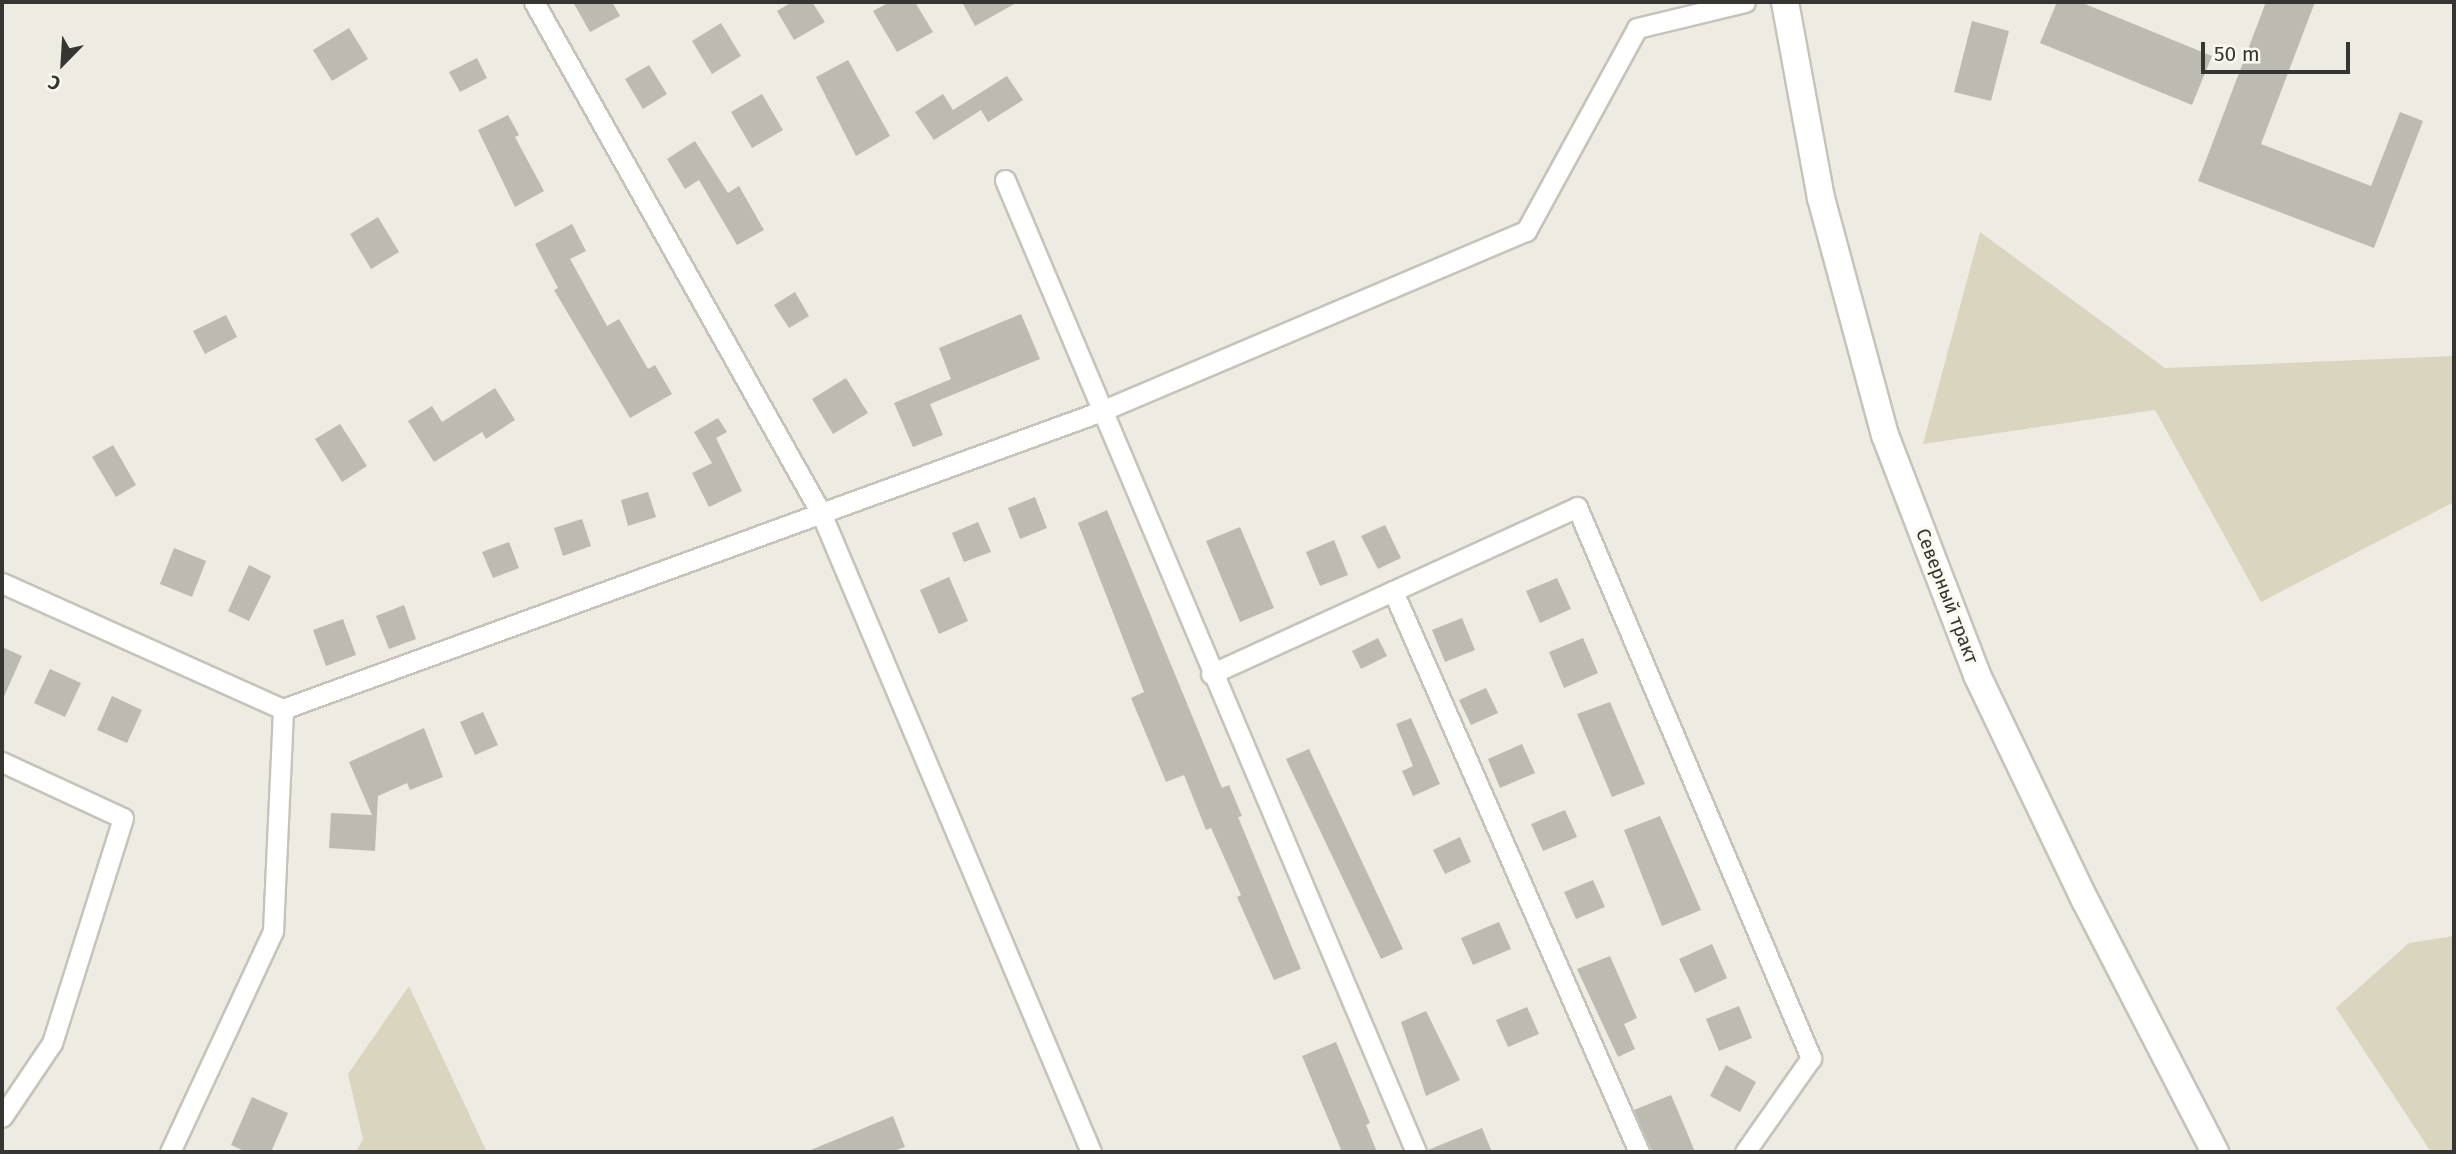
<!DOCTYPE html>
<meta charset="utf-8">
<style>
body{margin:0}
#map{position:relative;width:2456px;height:1154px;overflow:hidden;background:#eeece2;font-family:"Fira Sans",sans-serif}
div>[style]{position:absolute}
.green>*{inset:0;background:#dad5be}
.building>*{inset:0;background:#bcbab1}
.roads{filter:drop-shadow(2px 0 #c5c3ba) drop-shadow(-2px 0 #c5c3ba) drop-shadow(0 2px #c5c3ba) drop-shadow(0 -2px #c5c3ba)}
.minor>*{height:19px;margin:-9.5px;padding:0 9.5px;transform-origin:9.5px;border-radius:9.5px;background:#fff}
.secondary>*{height:26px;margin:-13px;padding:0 13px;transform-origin:13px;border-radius:13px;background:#fff}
span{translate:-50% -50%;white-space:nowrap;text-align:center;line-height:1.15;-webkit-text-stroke:6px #fbf9f0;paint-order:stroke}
.street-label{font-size:19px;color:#363532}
.frame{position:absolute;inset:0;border:4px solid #363532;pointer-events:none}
.north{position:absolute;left:28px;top:28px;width:70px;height:70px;-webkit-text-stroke:5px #fbf9f0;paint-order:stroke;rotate:204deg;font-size:19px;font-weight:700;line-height:28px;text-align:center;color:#363532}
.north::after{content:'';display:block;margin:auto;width:24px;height:32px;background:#363532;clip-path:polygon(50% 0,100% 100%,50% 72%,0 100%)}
.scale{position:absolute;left:2201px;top:42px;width:149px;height:32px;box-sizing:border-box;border:4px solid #363532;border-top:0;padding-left:9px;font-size:21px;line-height:24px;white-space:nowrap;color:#363532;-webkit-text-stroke:5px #fbf9f0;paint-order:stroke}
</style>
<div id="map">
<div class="green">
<i style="clip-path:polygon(1980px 232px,2165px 368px,2454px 356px,2454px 502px,2261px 602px,2155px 410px,1923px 444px)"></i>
<i style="clip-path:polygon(2454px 936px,2454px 1152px,2431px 1152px,2336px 1008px,2409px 943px)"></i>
<i style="clip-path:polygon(409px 986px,486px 1150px,486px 1152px,356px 1152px,363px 1139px,348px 1074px)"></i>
</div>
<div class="building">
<i style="clip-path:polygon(573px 2px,612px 2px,620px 16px,590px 32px)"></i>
<i style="clip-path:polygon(792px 2px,812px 2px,825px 22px,794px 40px,777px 11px)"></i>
<i style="clip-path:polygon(890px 2px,915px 2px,933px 32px,897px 52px,873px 11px)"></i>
<i style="clip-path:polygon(962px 2px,1018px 2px,975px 26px)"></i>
<i style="clip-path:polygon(2057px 2px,2080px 2px,2212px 56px,2192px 105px,2040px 43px)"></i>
<i style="clip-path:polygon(2266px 2px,2315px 2px,2261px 144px,2371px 186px,2400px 112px,2423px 121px,2374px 248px,2198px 181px)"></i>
<i style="clip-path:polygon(1972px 21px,2009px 31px,1991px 101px,1954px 92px)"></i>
<i style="clip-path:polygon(721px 23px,741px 56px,712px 74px,692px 41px)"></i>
<i style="clip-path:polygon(349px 28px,368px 59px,332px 81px,313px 50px)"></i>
<i style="clip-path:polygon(477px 58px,487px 78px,460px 92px,449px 72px)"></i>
<i style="clip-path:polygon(848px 60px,890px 136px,856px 156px,816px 77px)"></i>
<i style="clip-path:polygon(649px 65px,667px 94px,643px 109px,625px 79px)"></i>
<i style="clip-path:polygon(1007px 76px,1023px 100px,988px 122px,981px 110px,934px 140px,915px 112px,943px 94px,953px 110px)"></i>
<i style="clip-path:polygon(762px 94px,783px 130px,752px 148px,731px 112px)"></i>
<i style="clip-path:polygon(508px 115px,519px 135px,515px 137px,544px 191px,515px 207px,478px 130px)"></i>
<i style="clip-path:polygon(695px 141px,728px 193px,739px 186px,764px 230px,737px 245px,699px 180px,685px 189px,667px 159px)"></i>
<i style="clip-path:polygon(378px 217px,399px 252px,371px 269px,350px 234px)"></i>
<i style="clip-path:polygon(572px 224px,586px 251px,570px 259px,607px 326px,619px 319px,648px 369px,655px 365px,672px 394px,630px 418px,554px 290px,558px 288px,535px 244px)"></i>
<i style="clip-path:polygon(795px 292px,809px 316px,789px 328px,774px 305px)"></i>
<i style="clip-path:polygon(1021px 314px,1040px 359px,930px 404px,943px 435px,913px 447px,894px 403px,951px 379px,939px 348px)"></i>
<i style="clip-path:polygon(226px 315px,237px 337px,205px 354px,193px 331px)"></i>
<i style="clip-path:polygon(846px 378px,868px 413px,833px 434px,812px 399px)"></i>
<i style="clip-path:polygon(495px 388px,515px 420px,486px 439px,482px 432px,434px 462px,408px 421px,432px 406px,442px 422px)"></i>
<i style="clip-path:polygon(718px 418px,727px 432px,716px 438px,742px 491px,709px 507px,692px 473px,712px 463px,694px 432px)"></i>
<i style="clip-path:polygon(340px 424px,367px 466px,342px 482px,315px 439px)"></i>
<i style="clip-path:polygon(113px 445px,136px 485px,116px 497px,92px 457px)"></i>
<i style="clip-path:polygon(648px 492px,656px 517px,628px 526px,621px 500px)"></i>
<i style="clip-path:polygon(1035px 497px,1047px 528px,1020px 539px,1008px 508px)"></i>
<i style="clip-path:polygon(1107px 510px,1222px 788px,1229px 785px,1242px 816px,1238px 817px,1301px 969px,1274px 980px,1237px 897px,1241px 895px,1211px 828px,1206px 830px,1184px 775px,1166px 782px,1131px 698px,1144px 692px,1078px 523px)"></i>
<i style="clip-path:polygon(582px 519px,591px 546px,563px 556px,554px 528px)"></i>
<i style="clip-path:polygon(978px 522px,991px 552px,964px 562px,952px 533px)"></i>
<i style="clip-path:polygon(1385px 525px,1401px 558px,1378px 569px,1361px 536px)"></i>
<i style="clip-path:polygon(1240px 527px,1274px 608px,1240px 622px,1206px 541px)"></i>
<i style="clip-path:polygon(1334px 540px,1348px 575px,1320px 586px,1306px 552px)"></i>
<i style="clip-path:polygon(509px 542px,519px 568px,493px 578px,482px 552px)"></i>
<i style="clip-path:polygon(174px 548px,206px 561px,192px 597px,160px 584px)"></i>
<i style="clip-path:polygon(249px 565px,271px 576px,249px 621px,228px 611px)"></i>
<i style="clip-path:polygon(949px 577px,968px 621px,939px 634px,920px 590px)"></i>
<i style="clip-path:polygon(1557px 578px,1571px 609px,1540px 623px,1526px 591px)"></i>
<i style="clip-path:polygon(404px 605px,416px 639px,389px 649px,376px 616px)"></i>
<i style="clip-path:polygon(1462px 618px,1475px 650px,1445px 662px,1432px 630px)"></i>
<i style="clip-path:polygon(343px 619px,356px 655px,326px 666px,313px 630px)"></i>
<i style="clip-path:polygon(1378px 638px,1387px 656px,1361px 669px,1352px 651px)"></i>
<i style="clip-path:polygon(1583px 638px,1598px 673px,1564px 688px,1549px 652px)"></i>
<i style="clip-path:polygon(2px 647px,22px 656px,2px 701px)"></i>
<i style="clip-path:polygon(50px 669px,81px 683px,65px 717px,34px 703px)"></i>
<i style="clip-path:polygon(1486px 688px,1498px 713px,1471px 725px,1459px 700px)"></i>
<i style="clip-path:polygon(112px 696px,142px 710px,127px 743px,97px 730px)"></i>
<i style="clip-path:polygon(1610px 702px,1645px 784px,1612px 797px,1577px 714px)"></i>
<i style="clip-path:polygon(483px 712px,498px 745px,475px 755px,460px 722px)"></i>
<i style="clip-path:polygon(1411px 718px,1440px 784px,1413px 796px,1402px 771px,1413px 766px,1396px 724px)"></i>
<i style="clip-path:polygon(424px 728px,443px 777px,410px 790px,407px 783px,378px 796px,375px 851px,329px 848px,331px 813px,372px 815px,349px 762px)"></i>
<i style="clip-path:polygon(1522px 744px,1535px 773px,1500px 788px,1488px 759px)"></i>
<i style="clip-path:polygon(1309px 749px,1403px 949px,1381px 959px,1286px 759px)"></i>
<i style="clip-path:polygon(1565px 810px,1577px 837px,1543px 851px,1531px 824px)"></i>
<i style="clip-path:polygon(1660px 816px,1701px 910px,1662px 926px,1624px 830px)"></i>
<i style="clip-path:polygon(1460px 837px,1471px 862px,1445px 874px,1433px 850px)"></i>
<i style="clip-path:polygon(1593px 880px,1605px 907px,1576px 919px,1564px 892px)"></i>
<i style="clip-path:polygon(1499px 922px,1511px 949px,1473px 965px,1461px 938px)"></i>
<i style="clip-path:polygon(1712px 944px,1727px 978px,1695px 993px,1679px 959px)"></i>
<i style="clip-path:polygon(1610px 956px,1637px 1018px,1624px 1024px,1635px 1049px,1618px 1057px,1577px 969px)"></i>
<i style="clip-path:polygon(1739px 1006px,1752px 1038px,1719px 1051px,1706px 1019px)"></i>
<i style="clip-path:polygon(1527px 1007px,1539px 1034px,1508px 1047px,1496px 1020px)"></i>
<i style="clip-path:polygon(1426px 1011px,1460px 1080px,1426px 1096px,1401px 1022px)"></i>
<i style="clip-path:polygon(1336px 1042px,1370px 1123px,1366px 1125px,1377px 1152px,1342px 1152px,1302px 1056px)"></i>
<i style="clip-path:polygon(1726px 1065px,1756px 1082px,1740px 1112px,1710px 1096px)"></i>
<i style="clip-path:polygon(1671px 1095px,1683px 1123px,1695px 1152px,1653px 1152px,1644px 1133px,1634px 1110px)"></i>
<i style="clip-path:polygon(252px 1097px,288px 1113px,271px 1152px,246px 1152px,231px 1145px)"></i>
<i style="clip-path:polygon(893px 1116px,905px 1147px,891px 1152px,806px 1152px)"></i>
<i style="clip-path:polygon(1482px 1128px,1492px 1152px,1428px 1152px,1428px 1150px)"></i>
</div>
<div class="roads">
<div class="minor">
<i style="left:534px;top:2px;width:586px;rotate:60.68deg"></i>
<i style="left:821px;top:513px;width:694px;rotate:67.09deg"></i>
<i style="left:1005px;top:180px;width:1055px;rotate:67.08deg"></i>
<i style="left:2px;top:583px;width:308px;rotate:24.2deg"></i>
<i style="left:1393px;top:591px;width:613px;rotate:66.32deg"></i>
<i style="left:1211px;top:674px;width:402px;rotate:-24.5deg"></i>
<i style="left:1577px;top:507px;width:599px;rotate:66.99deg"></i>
<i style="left:1811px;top:1058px;width:115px;rotate:125.1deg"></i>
<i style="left:2px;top:762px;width:133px;rotate:24.8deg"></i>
<i style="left:123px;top:818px;width:236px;rotate:107.5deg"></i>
<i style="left:52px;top:1043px;width:89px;rotate:124deg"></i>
<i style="left:170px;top:1152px;width:244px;rotate:-65deg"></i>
<i style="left:273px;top:931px;width:222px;rotate:-87.4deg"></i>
<i style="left:283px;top:709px;width:868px;rotate:-20deg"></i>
<i style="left:1099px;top:412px;width:464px;rotate:-23deg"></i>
<i style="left:1526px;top:231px;width:231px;rotate:-61.3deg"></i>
<i style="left:1637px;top:28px;width:111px;rotate:-13.5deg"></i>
</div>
<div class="secondary">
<i style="left:1785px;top:2px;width:199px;rotate:79.6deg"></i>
<i style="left:1821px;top:198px;width:245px;rotate:74.9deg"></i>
<i style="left:1885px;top:435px;width:257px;rotate:69deg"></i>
<i style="left:1977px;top:675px;width:250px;rotate:64.4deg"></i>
<i style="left:2085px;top:900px;width:284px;rotate:62.7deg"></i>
</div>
</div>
<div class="street-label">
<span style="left:1947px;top:596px;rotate:69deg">Северный тракт</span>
</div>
<div class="frame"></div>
<div class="north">С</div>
<div class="scale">50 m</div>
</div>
